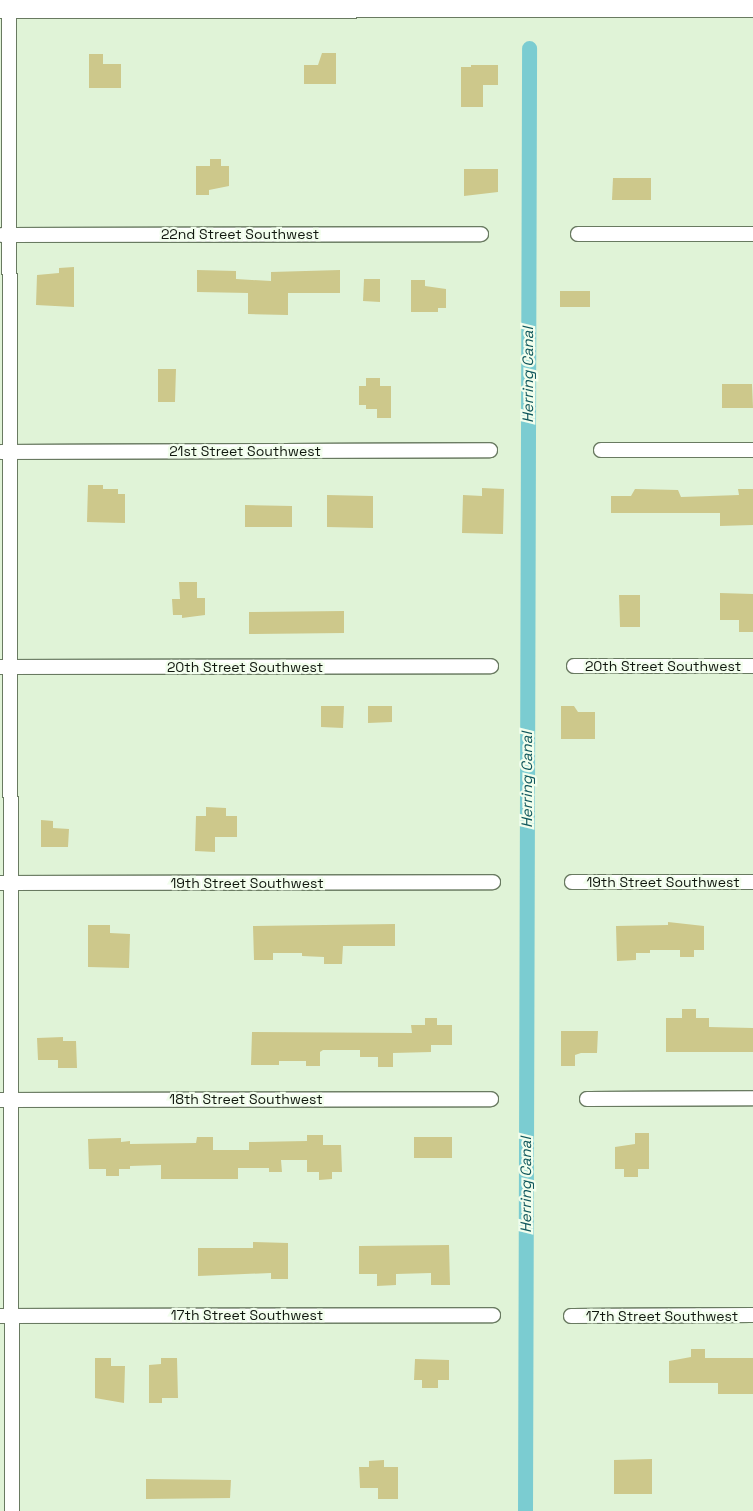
<!DOCTYPE html>
<style>
body{margin:0}
#map{position:relative;width:753px;height:1511px;overflow:hidden;background:#e0f3d7;font-family:"Space Grotesk",sans-serif}
div>[style]{position:absolute}
.canal>*{height:15px;margin:-7.5px;padding:0 7.5px;transform-origin:7.5px;border-radius:7.5px;background:#7bccd1}
.building>*{inset:0;background:#cdc88b}
.roads{filter:drop-shadow(1px 0 #697a61) drop-shadow(-1px 0 #697a61) drop-shadow(0 1px #697a61) drop-shadow(0 -1px #697a61)}
.street>*{height:14px;margin:-7px;padding:0 7px;transform-origin:7px;border-radius:7px;background:#fff}
.secondary>*{height:20px;margin:-10px;padding:0 10px;transform-origin:10px;border-radius:10px;background:#fff}
span{translate:-50% -50%;white-space:nowrap;text-align:center;line-height:1.15;-webkit-text-stroke:4.5px #f2feed;paint-order:stroke}
.street-label{font-size:14px;color:#10170e}
.water-label{font-size:15px;color:#10575c;font-style:italic}
</style>
<div id="map">
<div class="canal">
<i style="left:525px;top:1511px;width:1463px;rotate:-89.84deg"></i>
</div>
<div class="building">
<i style="clip-path:polygon(322px 53px,336px 53px,336px 84px,304px 84px,304px 65px,318px 65px)"></i>
<i style="clip-path:polygon(89px 54px,103px 54px,103px 64px,121px 64px,121px 88px,89px 88px)"></i>
<i style="clip-path:polygon(471px 65px,498px 65px,498px 85px,483px 85px,483px 107px,461px 107px,461px 67px,471px 67px)"></i>
<i style="clip-path:polygon(210px 159px,221px 159px,221px 166px,229px 166px,229px 186px,209px 190px,209px 195px,196px 195px,196px 166px,210px 166px)"></i>
<i style="clip-path:polygon(464px 169px,498px 169px,498px 192px,464px 196px)"></i>
<i style="clip-path:polygon(613px 178px,651px 178px,651px 200px,612px 200px)"></i>
<i style="clip-path:polygon(74px 267px,74px 307px,36px 305px,37px 275px,59px 273px,59px 268px)"></i>
<i style="clip-path:polygon(197px 270px,236px 271px,236px 279px,271px 281px,271px 272px,340px 270px,340px 293px,288px 293px,288px 315px,248px 314px,248px 293px,197px 292px)"></i>
<i style="clip-path:polygon(364px 279px,380px 279px,380px 302px,363px 301px)"></i>
<i style="clip-path:polygon(411px 280px,425px 280px,425px 286px,446px 289px,446px 308px,438px 308px,438px 312px,411px 312px)"></i>
<i style="clip-path:polygon(560px 291px,590px 291px,590px 307px,560px 307px)"></i>
<i style="clip-path:polygon(158px 369px,176px 369px,175px 402px,158px 402px)"></i>
<i style="clip-path:polygon(366px 378px,380px 378px,380px 386px,391px 386px,391px 418px,377px 418px,377px 409px,366px 409px,366px 405px,359px 405px,359px 386px,366px 386px)"></i>
<i style="clip-path:polygon(722px 384px,752px 384px,753px 408px,722px 408px)"></i>
<i style="clip-path:polygon(88px 485px,103px 485px,103px 489px,118px 489px,118px 494px,125px 494px,125px 523px,87px 522px)"></i>
<i style="clip-path:polygon(482px 488px,504px 489px,503px 534px,462px 533px,463px 495px,482px 496px)"></i>
<i style="clip-path:polygon(635px 489px,678px 490px,681px 497px,739px 495px,738px 489px,753px 489px,753px 525px,720px 526px,720px 513px,611px 513px,611px 496px,631px 496px)"></i>
<i style="clip-path:polygon(327px 495px,373px 496px,373px 528px,327px 527px)"></i>
<i style="clip-path:polygon(245px 505px,292px 506px,292px 527px,245px 527px)"></i>
<i style="clip-path:polygon(179px 582px,197px 582px,197px 598px,205px 598px,205px 615px,182px 618px,182px 615px,173px 615px,172px 599px,180px 599px)"></i>
<i style="clip-path:polygon(720px 593px,753px 594px,753px 632px,739px 632px,739px 620px,720px 620px)"></i>
<i style="clip-path:polygon(619px 595px,640px 595px,640px 627px,620px 627px)"></i>
<i style="clip-path:polygon(344px 611px,344px 633px,249px 634px,249px 612px)"></i>
<i style="clip-path:polygon(321px 706px,344px 706px,343px 728px,321px 727px)"></i>
<i style="clip-path:polygon(368px 706px,392px 706px,392px 722px,368px 723px)"></i>
<i style="clip-path:polygon(561px 706px,574px 706px,578px 712px,595px 712px,595px 739px,561px 739px)"></i>
<i style="clip-path:polygon(206px 807px,226px 808px,226px 816px,237px 816px,237px 837px,215px 837px,215px 852px,195px 851px,196px 816px,206px 816px)"></i>
<i style="clip-path:polygon(41px 820px,53px 821px,53px 828px,69px 829px,68px 847px,41px 847px)"></i>
<i style="clip-path:polygon(668px 922px,704px 926px,704px 950px,694px 950px,694px 957px,680px 957px,680px 950px,650px 950px,650px 953px,636px 953px,636px 960px,617px 961px,616px 926px,668px 925px)"></i>
<i style="clip-path:polygon(395px 924px,395px 946px,343px 946px,342px 964px,324px 964px,324px 957px,302px 956px,302px 953px,273px 953px,273px 960px,254px 960px,253px 926px)"></i>
<i style="clip-path:polygon(88px 925px,110px 925px,110px 933px,130px 934px,129px 968px,88px 967px)"></i>
<i style="clip-path:polygon(682px 1009px,696px 1009px,696px 1018px,709px 1018px,709px 1027px,753px 1028px,753px 1052px,666px 1052px,666px 1018px,682px 1018px)"></i>
<i style="clip-path:polygon(425px 1018px,437px 1018px,437px 1025px,452px 1025px,452px 1045px,431px 1045px,431px 1052px,393px 1053px,393px 1067px,378px 1067px,378px 1057px,360px 1057px,360px 1050px,323px 1050px,320px 1052px,320px 1066px,306px 1066px,306px 1061px,279px 1061px,279px 1065px,251px 1065px,252px 1032px,412px 1033px,411px 1025px,425px 1025px)"></i>
<i style="clip-path:polygon(561px 1031px,598px 1031px,597px 1053px,581px 1053px,575px 1055px,575px 1066px,561px 1066px)"></i>
<i style="clip-path:polygon(63px 1037px,63px 1041px,76px 1041px,77px 1068px,58px 1068px,58px 1060px,38px 1060px,37px 1038px)"></i>
<i style="clip-path:polygon(635px 1133px,649px 1133px,649px 1169px,638px 1169px,638px 1177px,624px 1177px,624px 1169px,615px 1169px,615px 1147px,635px 1144px)"></i>
<i style="clip-path:polygon(307px 1135px,323px 1135px,323px 1145px,341px 1145px,342px 1172px,332px 1172px,332px 1179px,319px 1180px,319px 1172px,307px 1172px,307px 1160px,281px 1160px,282px 1172px,269px 1172px,269px 1168px,238px 1168px,238px 1179px,161px 1179px,161px 1165px,130px 1166px,130px 1169px,119px 1169px,119px 1176px,106px 1176px,106px 1169px,89px 1169px,88px 1139px,121px 1138px,121px 1142px,130px 1141px,130px 1144px,196px 1143px,197px 1137px,213px 1137px,213px 1150px,249px 1150px,249px 1142px,307px 1141px)"></i>
<i style="clip-path:polygon(414px 1137px,452px 1137px,452px 1158px,414px 1158px)"></i>
<i style="clip-path:polygon(253px 1242px,288px 1243px,288px 1279px,271px 1279px,271px 1273px,198px 1276px,198px 1248px,253px 1248px)"></i>
<i style="clip-path:polygon(449px 1245px,450px 1285px,431px 1285px,431px 1273px,396px 1274px,396px 1285px,377px 1286px,377px 1274px,359px 1274px,359px 1246px)"></i>
<i style="clip-path:polygon(691px 1349px,705px 1349px,705px 1358px,753px 1358px,753px 1394px,718px 1394px,718px 1383px,669px 1383px,669px 1361px,691px 1357px)"></i>
<i style="clip-path:polygon(95px 1358px,111px 1358px,111px 1366px,125px 1366px,124px 1403px,95px 1398px)"></i>
<i style="clip-path:polygon(161px 1358px,177px 1358px,178px 1398px,162px 1398px,162px 1403px,149px 1403px,149px 1365px,161px 1364px)"></i>
<i style="clip-path:polygon(415px 1359px,449px 1360px,449px 1380px,438px 1380px,438px 1388px,422px 1388px,422px 1380px,414px 1380px)"></i>
<i style="clip-path:polygon(652px 1459px,652px 1494px,614px 1494px,614px 1460px)"></i>
<i style="clip-path:polygon(384px 1460px,384px 1467px,398px 1467px,398px 1499px,378px 1499px,378px 1488px,360px 1488px,359px 1467px,369px 1467px,369px 1461px)"></i>
<i style="clip-path:polygon(146px 1479px,231px 1480px,230px 1498px,146px 1499px)"></i>
</div>
<div class="roads">
<div class="street">
<i style="left:9px;top:8px;width:1503px;rotate:89.89deg"></i>
<i style="left:578px;top:234px;width:175px"></i>
<i style="left:2px;top:235px;width:479px;rotate:-0.1deg"></i>
<i style="left:601px;top:450px;width:152px"></i>
<i style="left:1px;top:452px;width:489px;rotate:-0.2deg"></i>
<i style="left:574px;top:666px;width:179px"></i>
<i style="left:0;top:667px;width:491px;rotate:-0.1deg"></i>
<i style="left:572px;top:882px;width:181px"></i>
<i style="left:0;top:883px;width:493px;rotate:-0.1deg"></i>
<i style="left:587px;top:1099px;width:166px;rotate:-0.3deg"></i>
<i style="left:0;top:1100px;width:491px;rotate:-0.1deg"></i>
<i style="left:0;top:1316px;width:493px;rotate:-0.1deg"></i>
<i style="left:571px;top:1316px;width:182px;rotate:-0.3deg"></i>
</div>
<div class="secondary">
<i style="left:0;top:8px;width:753px;rotate:-0.08deg"></i>
</div>
</div>
<div class="street-label">
<span style="left:240px;top:234px">22nd Street Southwest</span>
<span style="left:245px;top:451px">21st Street Southwest</span>
<span style="left:663px;top:666px">20th Street Southwest</span>
<span style="left:245px;top:667px">20th Street Southwest</span>
<span style="left:663px;top:882px">19th Street Southwest</span>
<span style="left:247px;top:883px">19th Street Southwest</span>
<span style="left:246px;top:1099px">18th Street Southwest</span>
<span style="left:247px;top:1315px">17th Street Southwest</span>
<span style="left:662px;top:1316px">17th Street Southwest</span>
</div>
<div class="water-label">
<span style="left:528px;top:375px;rotate:-90deg">Herring Canal</span>
<span style="left:527px;top:780px;rotate:-90deg">Herring Canal</span>
<span style="left:526px;top:1185px;rotate:-90deg">Herring Canal</span>
</div>
</div>
